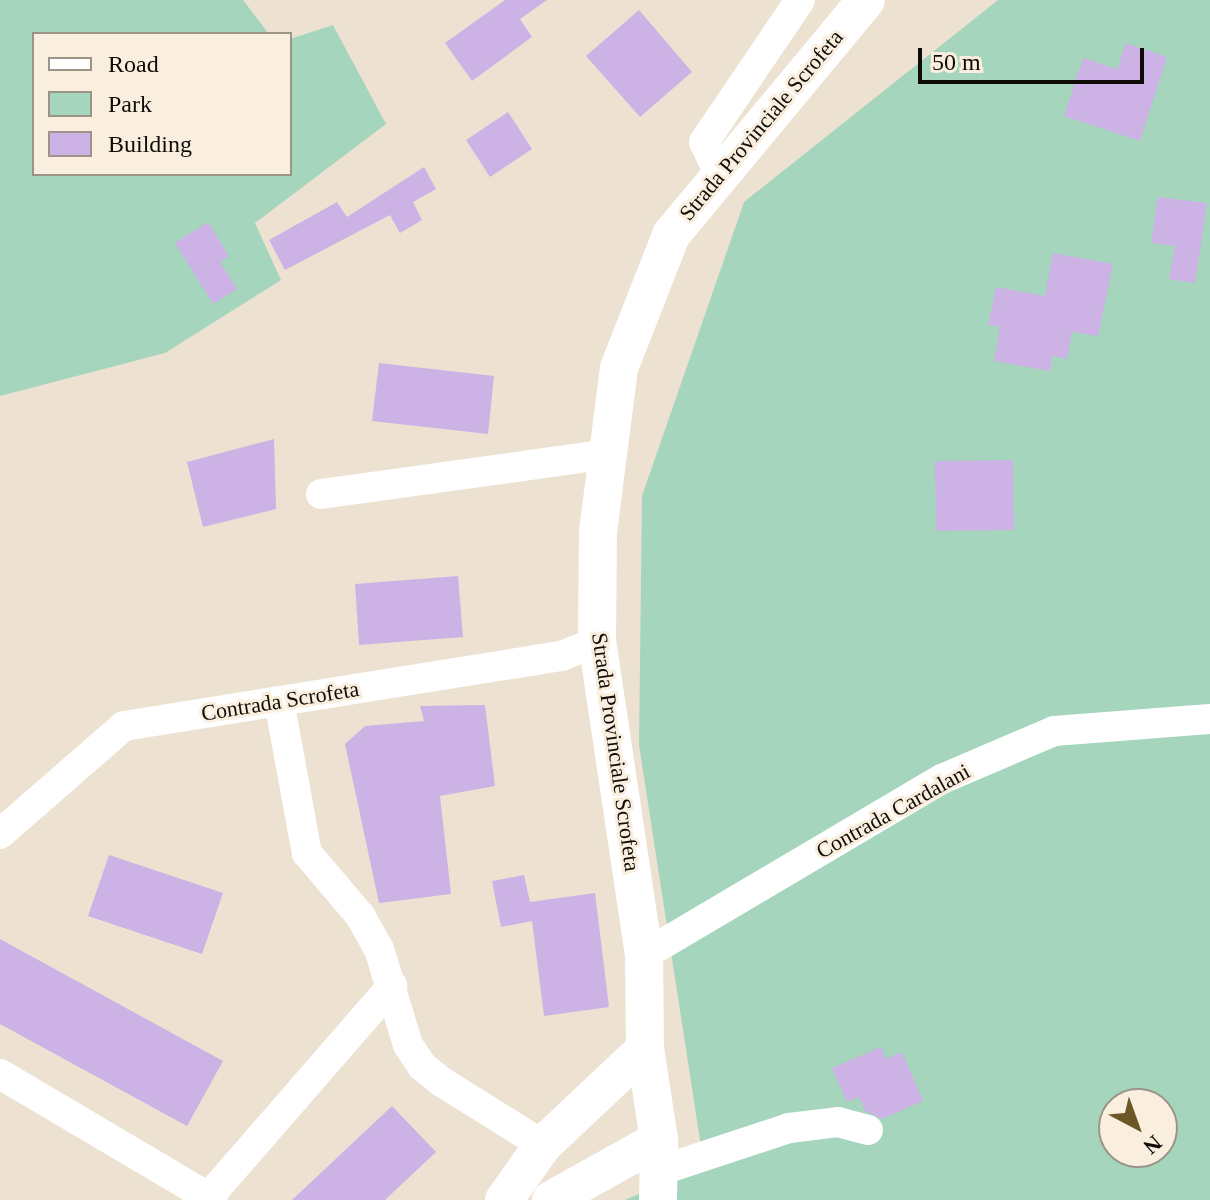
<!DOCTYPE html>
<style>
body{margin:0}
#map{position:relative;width:1210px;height:1200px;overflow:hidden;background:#ede2d2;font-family:"Times New Roman",serif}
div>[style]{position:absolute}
.green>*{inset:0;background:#a5d5bc}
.building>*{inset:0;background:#ccb2e5}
.minor>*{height:30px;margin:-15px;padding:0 15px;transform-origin:15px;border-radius:15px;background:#fff}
.tertiary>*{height:38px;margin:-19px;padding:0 19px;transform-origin:19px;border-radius:19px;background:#fff}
span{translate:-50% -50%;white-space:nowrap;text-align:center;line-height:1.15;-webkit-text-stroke:6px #faefdf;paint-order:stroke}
.street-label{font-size:22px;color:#0f0c07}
.legend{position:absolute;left:32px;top:32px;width:260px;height:144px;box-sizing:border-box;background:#faefdf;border:2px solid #9c9489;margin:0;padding:10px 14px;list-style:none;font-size:24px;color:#0f0c07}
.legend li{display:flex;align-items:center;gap:16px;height:40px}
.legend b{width:40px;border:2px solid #9c9489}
.north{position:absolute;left:1098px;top:1088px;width:80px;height:80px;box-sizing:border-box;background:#faefdf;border:2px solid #9c9489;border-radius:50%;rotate:139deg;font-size:22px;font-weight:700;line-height:32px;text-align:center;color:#0f0c07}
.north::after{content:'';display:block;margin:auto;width:28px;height:36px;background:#6c5827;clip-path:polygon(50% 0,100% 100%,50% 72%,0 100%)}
.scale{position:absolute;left:918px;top:48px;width:226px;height:36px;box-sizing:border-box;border:4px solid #0f0c07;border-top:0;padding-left:10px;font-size:24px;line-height:28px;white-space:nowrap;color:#0f0c07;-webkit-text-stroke:6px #faefdf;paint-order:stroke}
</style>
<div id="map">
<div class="green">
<i style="clip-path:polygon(0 0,243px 0,269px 34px,34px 34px,34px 174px,290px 174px,290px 39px,333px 25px,386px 124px,255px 223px,281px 280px,165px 353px,0 396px)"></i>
<i style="clip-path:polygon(evenodd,998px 0,1210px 0,1210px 1200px,625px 1200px,704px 1166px,639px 745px,642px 496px,744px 202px,998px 0,1114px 1104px,1162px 1104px,1162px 1152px,1114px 1152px,1114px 1104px)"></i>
</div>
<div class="building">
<i style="clip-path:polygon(505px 0,547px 0,520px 19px,532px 37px,472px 81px,445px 43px)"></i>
<i style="clip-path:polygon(639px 10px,692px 72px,640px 117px,586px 56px)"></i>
<i style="clip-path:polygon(1126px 43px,1167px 57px,1140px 141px,1064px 116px,1083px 58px,1117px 69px)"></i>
<i style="clip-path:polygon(508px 112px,532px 149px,490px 177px,466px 140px)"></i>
<i style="clip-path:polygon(424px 167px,436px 189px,413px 202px,422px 220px,400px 233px,390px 215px,285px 270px,269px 240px,337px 202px,347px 217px)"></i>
<i style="clip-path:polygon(1158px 197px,1207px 203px,1195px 283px,1169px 279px,1175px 246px,1151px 243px)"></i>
<i style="clip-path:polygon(208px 222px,229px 256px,220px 262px,237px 289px,213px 304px,175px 243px)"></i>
<i style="clip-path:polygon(1053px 253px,1113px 264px,1098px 336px,1072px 332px,1067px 359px,1052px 356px,1050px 371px,994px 361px,1000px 327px,988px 325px,996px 287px,1045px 296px)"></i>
<i style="clip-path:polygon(379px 363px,494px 376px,488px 434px,372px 421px)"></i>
<i style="clip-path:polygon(274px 439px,276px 509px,203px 527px,187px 462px)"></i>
<i style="clip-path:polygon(1013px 460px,1014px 530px,936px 531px,935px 461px)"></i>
<i style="clip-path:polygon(458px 576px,463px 637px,359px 645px,355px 584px)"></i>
<i style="clip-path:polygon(485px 705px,495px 786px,440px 796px,451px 894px,379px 903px,345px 744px,365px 726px,424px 721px,420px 706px)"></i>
<i style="clip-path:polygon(109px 855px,223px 893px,202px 954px,88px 916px)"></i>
<i style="clip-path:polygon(524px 875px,530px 902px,595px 893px,609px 1007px,544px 1016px,532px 921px,501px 927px,492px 881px)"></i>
<i style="clip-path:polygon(0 939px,223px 1061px,187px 1126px,0 1024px)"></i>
<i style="clip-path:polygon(881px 1047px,886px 1059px,902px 1052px,923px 1101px,882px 1119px,865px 1111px,859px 1097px,847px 1102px,832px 1068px)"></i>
<i style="clip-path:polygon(392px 1106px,436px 1152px,385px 1200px,292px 1200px)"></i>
</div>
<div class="minor">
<i style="left:719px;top:174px;width:35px;rotate:-115deg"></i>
<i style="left:704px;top:142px;width:171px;rotate:-55.9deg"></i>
<i style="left:321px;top:494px;width:290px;rotate:-7.9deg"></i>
<i style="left:279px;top:701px;width:155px;rotate:79.6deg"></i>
<i style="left:307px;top:853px;width:84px;rotate:49.8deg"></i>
<i style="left:361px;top:917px;width:37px;rotate:61deg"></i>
<i style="left:379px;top:949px;width:100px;rotate:73.2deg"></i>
<i style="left:408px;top:1045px;width:25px;rotate:56deg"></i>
<i style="left:422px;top:1066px;width:26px;rotate:39deg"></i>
<i style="left:442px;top:1082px;width:119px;rotate:32deg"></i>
<i style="left:0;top:834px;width:164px;rotate:-41.1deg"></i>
<i style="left:124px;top:726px;width:443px;rotate:-9.1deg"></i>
<i style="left:561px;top:656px;width:39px;rotate:-21deg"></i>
<i style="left:644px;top:955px;width:346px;rotate:-30.6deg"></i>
<i style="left:942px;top:779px;width:122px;rotate:-23.2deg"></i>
<i style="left:1054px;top:731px;width:156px;rotate:-4.4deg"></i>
<i style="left:0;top:1074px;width:247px;rotate:30.6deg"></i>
<i style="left:659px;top:1171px;width:137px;rotate:-18.3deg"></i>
<i style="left:789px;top:1128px;width:49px;rotate:-7deg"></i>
<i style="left:838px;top:1122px;width:31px;rotate:15deg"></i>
<i style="left:206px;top:1200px;width:284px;rotate:-49deg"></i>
</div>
<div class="tertiary">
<i style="left:504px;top:1200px;width:67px;rotate:-54.7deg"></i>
<i style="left:543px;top:1145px;width:140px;rotate:-43.3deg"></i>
<i style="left:551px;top:1200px;width:124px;rotate:-29.1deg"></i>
<i style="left:658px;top:1200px;width:60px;rotate:-89deg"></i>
<i style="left:659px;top:1140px;width:92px;rotate:-98.7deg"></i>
<i style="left:645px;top:1049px;width:94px;rotate:-90.6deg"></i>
<i style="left:644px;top:955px;width:317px;rotate:-98.5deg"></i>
<i style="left:597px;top:642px;width:110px;rotate:-89.5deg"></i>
<i style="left:598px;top:532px;width:165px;rotate:-82.7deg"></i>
<i style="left:619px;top:368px;width:143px;rotate:-68.6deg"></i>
<i style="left:671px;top:235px;width:305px;rotate:-50.3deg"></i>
</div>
<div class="street-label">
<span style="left:761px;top:125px;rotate:-50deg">Strada Provinciale Scrofeta</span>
<span style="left:280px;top:701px;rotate:-9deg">Contrada Scrofeta</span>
<span style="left:616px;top:752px;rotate:82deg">Strada Provinciale Scrofeta</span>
<span style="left:893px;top:811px;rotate:-29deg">Contrada Cardalani</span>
</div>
<ul class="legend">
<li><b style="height:10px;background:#fff"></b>Road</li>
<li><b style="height:22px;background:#a5d5bc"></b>Park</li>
<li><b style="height:22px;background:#ccb2e5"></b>Building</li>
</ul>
<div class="north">N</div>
<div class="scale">50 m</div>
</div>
